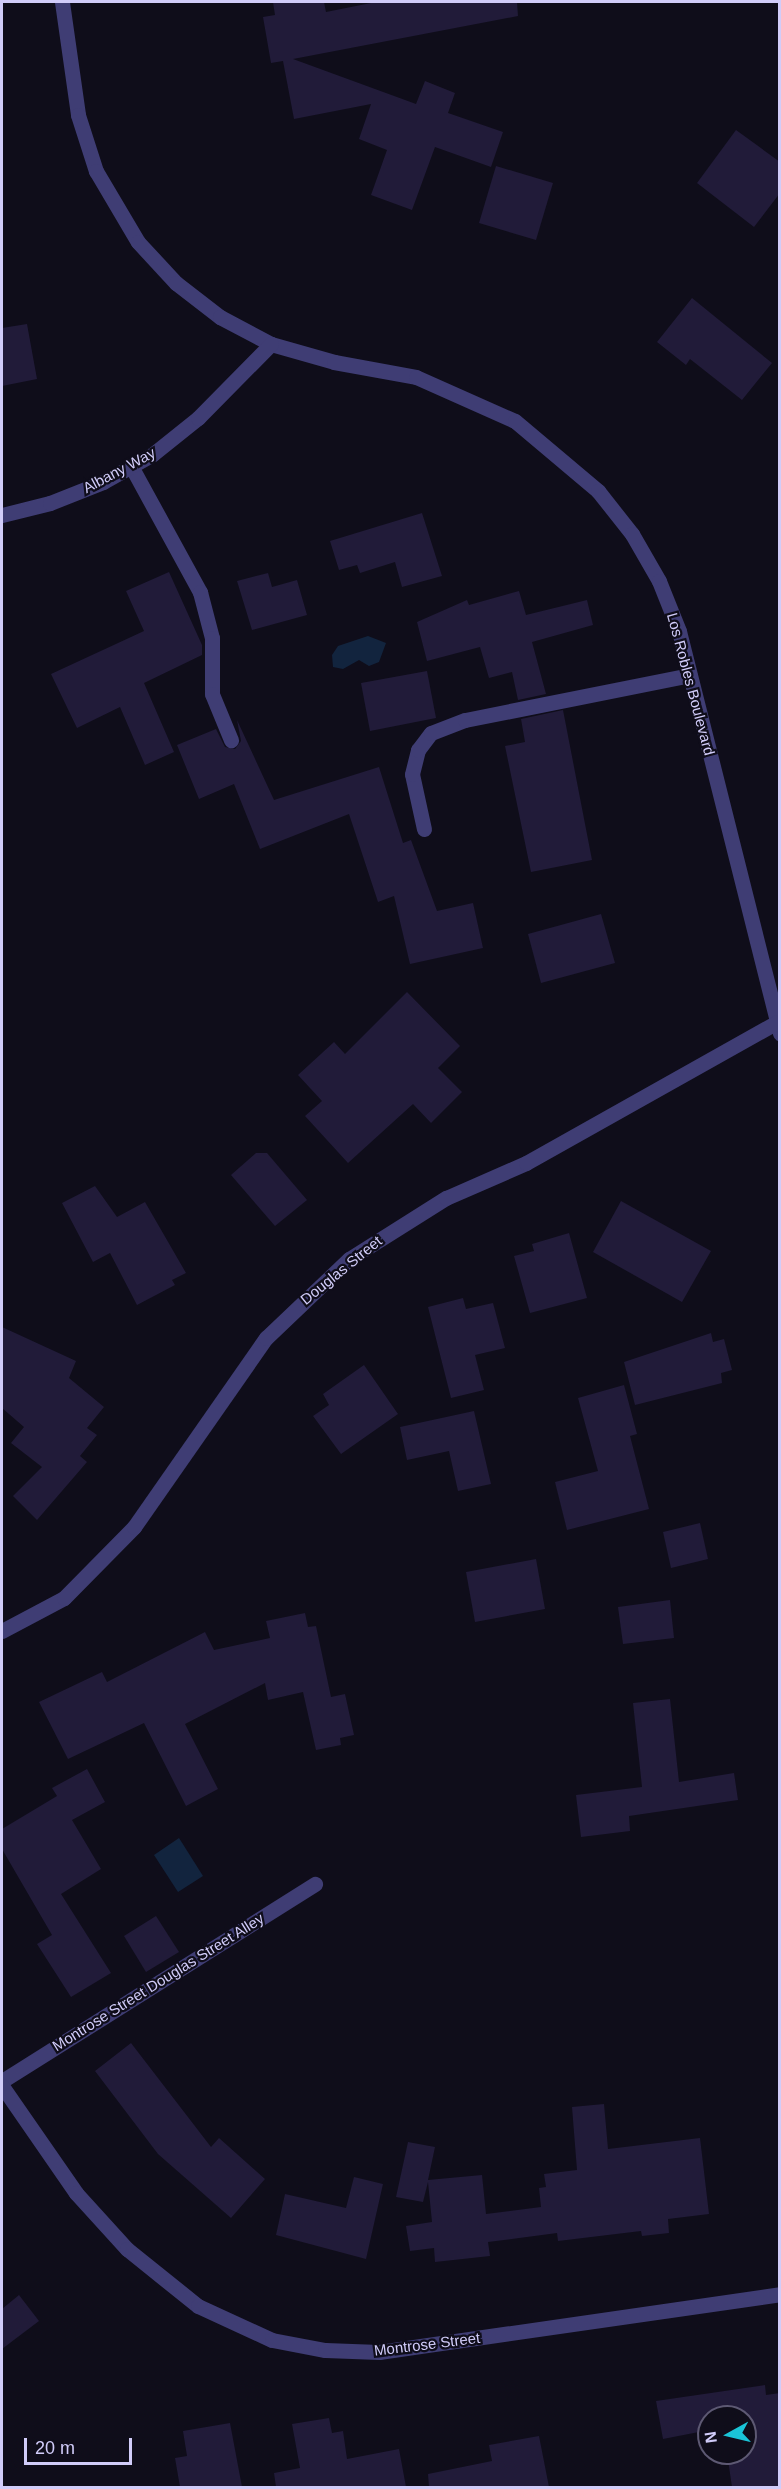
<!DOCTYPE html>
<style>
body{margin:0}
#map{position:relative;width:781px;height:2489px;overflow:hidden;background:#0f0d1a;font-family:Arial,sans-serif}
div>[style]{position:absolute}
.water>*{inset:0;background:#12243e}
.building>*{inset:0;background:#211b39}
.lane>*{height:15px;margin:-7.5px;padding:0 7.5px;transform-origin:7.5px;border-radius:7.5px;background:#3f3d74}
.street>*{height:15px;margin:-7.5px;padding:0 7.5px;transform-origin:7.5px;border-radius:7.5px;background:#3f3d74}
span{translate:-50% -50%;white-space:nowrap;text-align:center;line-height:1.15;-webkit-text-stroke:4.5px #0f0d1a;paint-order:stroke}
.street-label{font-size:15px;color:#d1ccf9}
.frame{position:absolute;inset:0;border:3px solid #d1ccf9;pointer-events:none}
.north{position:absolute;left:697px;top:2405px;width:60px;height:60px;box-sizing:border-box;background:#0f0d1a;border:2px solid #5d5973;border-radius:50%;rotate:262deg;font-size:16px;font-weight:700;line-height:24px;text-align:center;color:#d1ccf9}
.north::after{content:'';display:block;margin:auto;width:21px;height:27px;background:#1ac4d7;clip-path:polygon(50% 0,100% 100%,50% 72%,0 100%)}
.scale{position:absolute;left:24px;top:2438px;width:108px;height:27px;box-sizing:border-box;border:3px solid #d1ccf9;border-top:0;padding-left:8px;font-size:18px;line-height:21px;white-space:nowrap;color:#d1ccf9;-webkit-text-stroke:4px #0f0d1a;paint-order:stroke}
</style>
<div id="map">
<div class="water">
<i style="clip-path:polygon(368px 636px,386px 643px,379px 662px,369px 666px,359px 660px,343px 669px,333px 667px,332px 655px,338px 646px)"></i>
<i style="clip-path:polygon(179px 1838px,203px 1876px,178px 1892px,154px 1855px)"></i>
</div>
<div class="building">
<i style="clip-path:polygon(273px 2px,324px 2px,326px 12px,376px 2px,517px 2px,518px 16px,293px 59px,416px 104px,425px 81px,455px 93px,448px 113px,503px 132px,491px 167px,435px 147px,412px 210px,371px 195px,387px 150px,359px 139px,371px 104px,294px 119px,283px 61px,271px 63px,263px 17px,275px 15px)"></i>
<i style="clip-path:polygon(736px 130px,780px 162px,780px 193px,754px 227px,697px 183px)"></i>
<i style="clip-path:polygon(496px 166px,553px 183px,536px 240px,479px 223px)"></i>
<i style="clip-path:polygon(692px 298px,772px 363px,742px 400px,690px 359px,686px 365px,657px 342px)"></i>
<i style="clip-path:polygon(27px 324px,37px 379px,2px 386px,2px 328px)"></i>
<i style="clip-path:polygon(422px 513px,442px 576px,402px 587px,395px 562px,360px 573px,357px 565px,339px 570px,330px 541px)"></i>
<i style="clip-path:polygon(169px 572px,202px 645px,202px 655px,144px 683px,174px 752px,145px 765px,120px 707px,77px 728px,51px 674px,144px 631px,126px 591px)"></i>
<i style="clip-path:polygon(268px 573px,272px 587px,297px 580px,307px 615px,252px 630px,237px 581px)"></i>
<i style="clip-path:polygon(519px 591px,526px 615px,587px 600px,593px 625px,532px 642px,546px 694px,518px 700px,512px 672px,489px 678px,480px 647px,427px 661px,417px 622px,467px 600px,469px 605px)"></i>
<i style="clip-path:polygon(427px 671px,436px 718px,370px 731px,361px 683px)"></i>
<i style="clip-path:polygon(563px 710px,592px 860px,531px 872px,505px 746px,525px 742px,521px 719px)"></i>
<i style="clip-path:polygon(237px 720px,274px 800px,379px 767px,403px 843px,411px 840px,437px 911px,473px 903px,483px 948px,410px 964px,394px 896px,378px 902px,349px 814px,260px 849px,234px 784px,199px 799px,177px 745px,216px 729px,225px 747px,235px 749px,241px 741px)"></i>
<i style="clip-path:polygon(601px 914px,615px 963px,541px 983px,528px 934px)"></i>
<i style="clip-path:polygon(407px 992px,460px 1046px,438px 1068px,462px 1092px,431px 1123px,413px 1104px,348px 1163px,305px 1116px,322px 1101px,298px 1075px,334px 1042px,345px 1054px)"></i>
<i style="clip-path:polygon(256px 1153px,267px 1153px,307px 1200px,275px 1226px,231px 1175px)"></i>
<i style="clip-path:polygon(95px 1186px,117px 1217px,145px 1202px,186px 1273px,172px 1280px,175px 1285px,137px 1305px,110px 1253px,93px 1262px,62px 1203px)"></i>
<i style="clip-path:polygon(621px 1201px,711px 1251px,682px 1302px,593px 1252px)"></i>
<i style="clip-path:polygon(569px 1233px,587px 1298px,530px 1313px,514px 1256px,534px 1251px,532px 1244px)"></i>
<i style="clip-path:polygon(463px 1298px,466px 1309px,493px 1303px,505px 1348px,475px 1355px,484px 1390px,451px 1398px,428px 1307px)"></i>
<i style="clip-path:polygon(2px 1327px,76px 1361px,69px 1378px,104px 1407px,87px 1428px,97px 1435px,80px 1456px,87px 1462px,37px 1520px,13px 1496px,42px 1467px,11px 1443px,24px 1427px,2px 1408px)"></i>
<i style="clip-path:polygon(711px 1333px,713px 1342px,724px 1339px,732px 1370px,721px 1373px,722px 1383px,635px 1405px,624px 1362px)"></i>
<i style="clip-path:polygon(364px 1365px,398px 1414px,341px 1454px,313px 1416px,329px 1405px,323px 1394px)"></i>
<i style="clip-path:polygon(624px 1385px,637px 1434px,630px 1436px,649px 1509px,567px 1530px,555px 1482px,598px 1471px,578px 1398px)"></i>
<i style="clip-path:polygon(474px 1411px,491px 1484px,458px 1491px,449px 1451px,407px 1460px,400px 1427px)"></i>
<i style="clip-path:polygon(700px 1523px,708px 1559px,671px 1568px,663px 1532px)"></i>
<i style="clip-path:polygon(536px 1559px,545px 1609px,475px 1622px,466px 1572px)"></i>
<i style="clip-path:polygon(670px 1600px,674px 1638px,623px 1644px,618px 1607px)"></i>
<i style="clip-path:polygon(305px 1613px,308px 1627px,316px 1626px,331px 1697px,345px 1694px,354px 1735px,340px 1738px,341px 1745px,316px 1750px,303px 1692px,268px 1700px,265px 1683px,185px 1724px,218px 1789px,186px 1806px,144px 1723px,68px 1759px,39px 1702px,102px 1672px,107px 1682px,205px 1632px,214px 1650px,270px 1638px,266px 1621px)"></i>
<i style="clip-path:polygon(670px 1699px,679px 1782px,734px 1773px,738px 1800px,629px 1816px,630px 1831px,581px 1837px,576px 1795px,642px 1787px,633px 1703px)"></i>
<i style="clip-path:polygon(87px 1769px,105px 1802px,72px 1820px,101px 1869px,61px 1894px,111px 1973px,71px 1997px,37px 1944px,52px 1935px,2px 1849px,2px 1829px,57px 1796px,52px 1788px)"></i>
<i style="clip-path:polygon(156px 1916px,179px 1952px,146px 1972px,124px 1936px)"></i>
<i style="clip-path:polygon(131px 2043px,211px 2147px,219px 2138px,265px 2179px,231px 2218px,158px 2154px,95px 2071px)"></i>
<i style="clip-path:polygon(604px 2104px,608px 2149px,700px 2138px,709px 2214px,668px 2219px,669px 2233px,642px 2236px,641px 2231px,558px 2241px,557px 2233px,488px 2242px,490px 2256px,435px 2262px,434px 2248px,410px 2251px,406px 2226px,432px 2222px,428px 2182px,423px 2202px,396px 2197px,408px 2142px,435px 2147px,428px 2180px,482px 2175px,486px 2214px,541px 2207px,539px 2188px,546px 2187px,544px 2174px,577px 2170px,572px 2107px)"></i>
<i style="clip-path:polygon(354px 2177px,383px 2184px,366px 2259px,276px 2235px,285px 2194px,346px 2208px)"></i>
<i style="clip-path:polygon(19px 2295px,39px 2321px,2px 2349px,2px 2309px)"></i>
<i style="clip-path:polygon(765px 2385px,766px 2395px,780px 2393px,780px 2487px,732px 2487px,727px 2453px,745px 2453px,745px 2417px,709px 2417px,709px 2430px,663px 2439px,656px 2401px)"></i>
<i style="clip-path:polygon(329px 2418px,332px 2433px,343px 2431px,347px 2459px,399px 2449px,406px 2487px,276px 2487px,274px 2473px,300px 2468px,292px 2424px)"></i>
<i style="clip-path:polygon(230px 2423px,242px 2487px,180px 2487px,175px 2458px,187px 2456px,183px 2431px)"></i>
<i style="clip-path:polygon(539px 2436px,549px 2487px,429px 2487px,428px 2474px,492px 2461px,489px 2445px)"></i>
</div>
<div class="lane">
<i style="left:131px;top:466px;width:144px;rotate:61.3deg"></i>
<i style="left:200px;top:592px;width:48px;rotate:75.4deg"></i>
<i style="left:212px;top:638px;width:56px;rotate:90deg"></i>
<i style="left:212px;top:694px;width:50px;rotate:67.6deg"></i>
<i style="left:424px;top:829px;width:56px;rotate:-102.3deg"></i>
<i style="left:412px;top:774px;width:25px;rotate:-76deg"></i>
<i style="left:418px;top:750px;width:21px;rotate:-53deg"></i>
<i style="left:431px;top:733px;width:36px;rotate:-21deg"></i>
<i style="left:465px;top:720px;width:229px;rotate:-11.3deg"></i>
<i style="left:2px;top:2081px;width:370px;rotate:-32.2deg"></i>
</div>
<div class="street">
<i style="left:62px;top:2px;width:114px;rotate:81.9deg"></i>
<i style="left:78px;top:115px;width:59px;rotate:72.2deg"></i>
<i style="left:96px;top:171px;width:82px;rotate:59.4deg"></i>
<i style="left:138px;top:242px;width:56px;rotate:47.2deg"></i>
<i style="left:176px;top:283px;width:56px;rotate:37.7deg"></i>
<i style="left:220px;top:317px;width:58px;rotate:27.9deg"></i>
<i style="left:271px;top:344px;width:66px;rotate:15.9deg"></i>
<i style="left:334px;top:362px;width:83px;rotate:10.4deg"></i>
<i style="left:416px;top:377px;width:108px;rotate:24deg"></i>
<i style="left:515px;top:421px;width:109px;rotate:40.1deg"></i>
<i style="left:598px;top:491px;width:55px;rotate:51.7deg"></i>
<i style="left:632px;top:534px;width:54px;rotate:60.1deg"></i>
<i style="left:659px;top:581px;width:54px;rotate:68.2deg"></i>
<i style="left:679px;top:631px;width:415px;rotate:75.9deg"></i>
<i style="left:2px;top:515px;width:49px;rotate:-14deg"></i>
<i style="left:50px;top:503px;width:57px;rotate:-21.6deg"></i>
<i style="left:103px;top:482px;width:57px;rotate:-29.2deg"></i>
<i style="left:153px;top:454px;width:58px;rotate:-38.7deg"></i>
<i style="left:198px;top:418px;width:104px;rotate:-45.4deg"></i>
<i style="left:2px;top:1631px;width:70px;rotate:-28deg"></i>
<i style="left:64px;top:1598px;width:100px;rotate:-45.4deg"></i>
<i style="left:134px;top:1527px;width:231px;rotate:-55.1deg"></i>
<i style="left:266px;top:1338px;width:115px;rotate:-43.6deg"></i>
<i style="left:349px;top:1259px;width:115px;rotate:-32.2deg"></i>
<i style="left:446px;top:1198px;width:87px;rotate:-23.6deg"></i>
<i style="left:526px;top:1163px;width:288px;rotate:-29.3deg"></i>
<i style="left:2px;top:2086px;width:130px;rotate:55.3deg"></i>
<i style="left:76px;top:2193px;width:76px;rotate:47.7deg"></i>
<i style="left:127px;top:2249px;width:91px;rotate:38.8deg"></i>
<i style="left:198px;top:2306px;width:81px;rotate:24.7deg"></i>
<i style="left:272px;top:2340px;width:54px;rotate:10.7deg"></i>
<i style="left:325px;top:2350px;width:54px;rotate:2.1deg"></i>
<i style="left:379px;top:2352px;width:405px;rotate:-8.2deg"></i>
</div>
<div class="street-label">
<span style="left:119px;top:470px;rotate:-28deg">Albany Way</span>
<span style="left:691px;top:684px;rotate:75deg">Los Robles Boulevard</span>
<span style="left:341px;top:1270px;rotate:-39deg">Douglas Street</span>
<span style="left:158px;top:1982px;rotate:-32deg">Montrose Street Douglas Street Alley</span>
<span style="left:427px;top:2344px;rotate:-7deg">Montrose Street</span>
</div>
<div class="frame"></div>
<div class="north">N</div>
<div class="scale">20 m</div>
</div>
